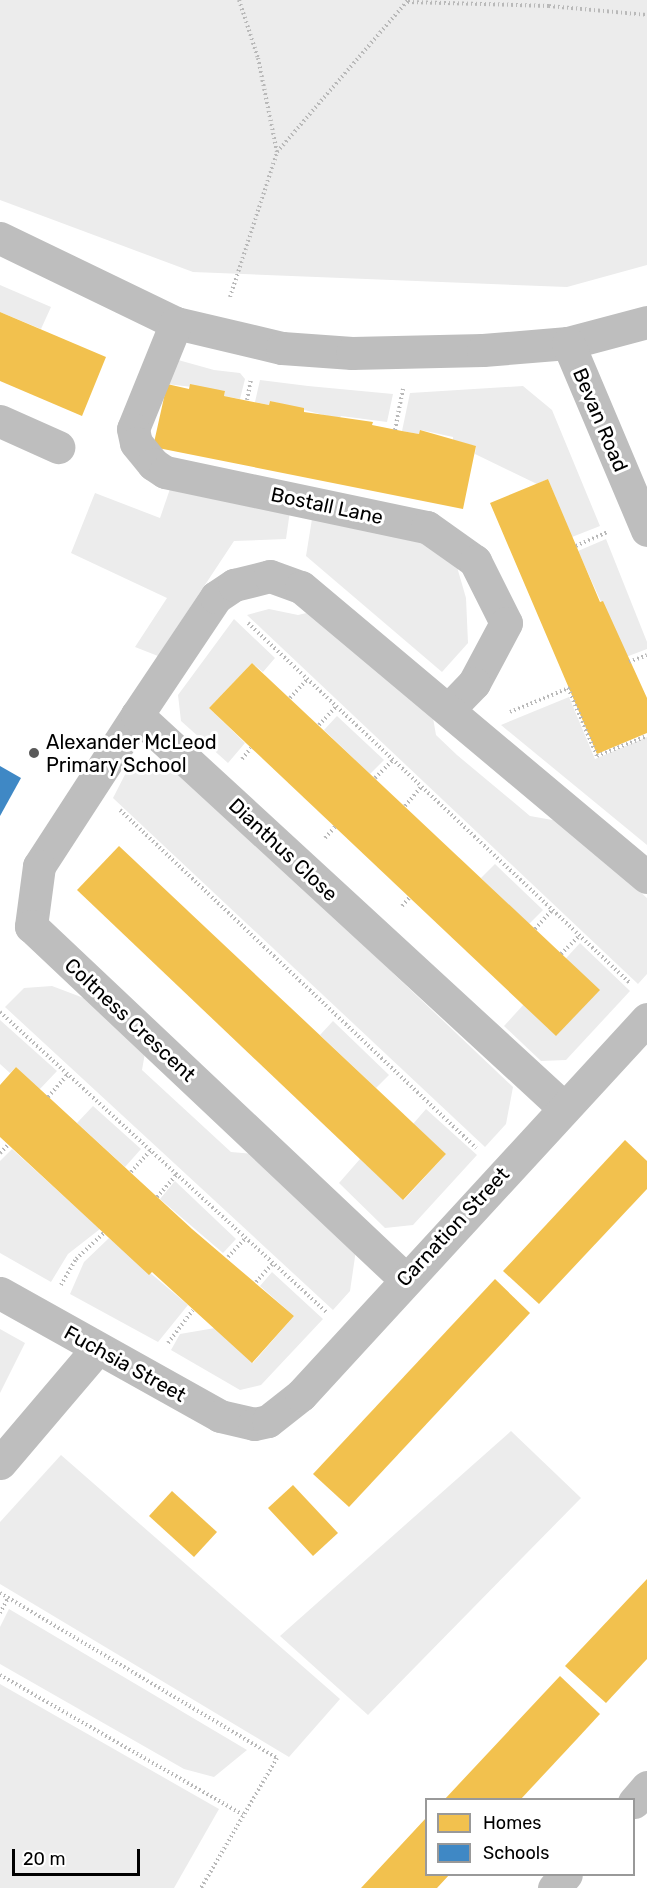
<!DOCTYPE html>
<style>
body{margin:0}
#map{position:relative;width:647px;height:1888px;overflow:hidden;background:#fff;font-family:Rubik,sans-serif}
div>[style]{position:absolute}
.green>*{inset:0;background:#ececec}
.homes>*{inset:0;background:#f2c14e}
.schools>*{inset:0;background:#3f88c5}
.path>*{height:4px;margin-top:-2px;transform-origin:0;background:repeating-linear-gradient(90deg,#b9b9b9 0 1.5px,transparent 0 4.5px)}
.minor>*{height:33px;margin:-16.5px;padding:0 16.5px;transform-origin:16.5px;border-radius:16.5px;background:#bebebe}
.dots>*{width:16px;height:16px;translate:-50% -50%;box-sizing:border-box;border:3px solid #fff;border-radius:50%}
span{translate:-50% -50%;white-space:nowrap;text-align:center;line-height:1.15;-webkit-text-stroke:6px #fff;paint-order:stroke}
.street-label{font-size:20px;color:#000}
.poi-label{font-size:20px;color:#000}
.left{translate:0 -50%;text-align:left}
.legend{position:absolute;left:425px;top:1798px;width:210px;height:78px;box-sizing:border-box;background:#fff;border:2px solid #999;margin:0;padding:8px 10px;list-style:none;font-size:18px;color:#000}
.legend li{display:flex;align-items:center;gap:12px;height:30px}
.legend b{width:30px;border:2px solid #999}
.scale{position:absolute;left:12px;top:1849px;width:128px;height:27px;box-sizing:border-box;border:3px solid #000;border-top:0;padding-left:8px;font-size:18px;line-height:21px;white-space:nowrap;color:#000;-webkit-text-stroke:4px #fff;paint-order:stroke}
</style>
<div id="map">
<div class="green">
<i style="clip-path:polygon(0 0,647px 0,647px 265px,567px 287px,193px 272px,0 200px)"></i>
<i style="clip-path:polygon(0 285px,51px 307px,41px 329px,0 312px)"></i>
<i style="clip-path:polygon(171px 358px,214px 370px,240px 373px,245px 379px,240px 399px,224px 396px,225px 391px,167px 384px)"></i>
<i style="clip-path:polygon(260px 380px,308px 386px,393px 394px,387px 422px,341px 416px,339px 419px,270px 401px,269px 405px,255px 402px)"></i>
<i style="clip-path:polygon(523px 386px,552px 410px,600px 526px,572px 537px,548px 479px,537px 484px,475px 454px,476px 446px,453px 441px,453px 437px,421px 430px,419px 434px,402px 431px,410px 393px)"></i>
<i style="clip-path:polygon(171px 486px,290px 511px,286px 539px,234px 541px,158px 656px,135px 647px,167px 598px,71px 553px,95px 493px,160px 518px)"></i>
<i style="clip-path:polygon(312px 519px,430px 542px,455px 560px,466px 598px,468px 643px,442px 672px,306px 556px)"></i>
<i style="clip-path:polygon(606px 539px,647px 642px,647px 649px,626px 657px,578px 551px)"></i>
<i style="clip-path:polygon(269px 609px,298px 615px,311px 612px,432px 712px,436px 735px,457px 755px,530px 816px,558px 821px,647px 898px,647px 974px,638px 984px,247px 615px)"></i>
<i style="clip-path:polygon(234px 619px,275px 658px,263px 672px,252px 663px,209px 708px,245px 743px,228px 763px,181px 721px,178px 695px)"></i>
<i style="clip-path:polygon(569px 697px,595px 759px,647px 737px,647px 845px,501px 725px)"></i>
<i style="clip-path:polygon(337px 716px,384px 760px,370px 774px,324px 730px)"></i>
<i style="clip-path:polygon(133px 759px,182px 773px,513px 1087px,506px 1124px,485px 1147px,113px 798px)"></i>
<i style="clip-path:polygon(495px 864px,543px 910px,529px 924px,481px 878px)"></i>
<i style="clip-path:polygon(580px 943px,630px 991px,566px 1060px,541px 1061px,504px 1026px)"></i>
<i style="clip-path:polygon(52px 986px,89px 1000px,145px 1053px,142px 1070px,231px 1152px,254px 1154px,356px 1250px,350px 1291px,333px 1310px,5px 1007px,24px 988px)"></i>
<i style="clip-path:polygon(0 1020px,57px 1071px,39px 1090px,16px 1067px,10px 1073px,0 1064px)"></i>
<i style="clip-path:polygon(333px 1021px,389px 1075px,376px 1088px,320px 1035px)"></i>
<i style="clip-path:polygon(93px 1106px,141px 1149px,125px 1167px,77px 1123px)"></i>
<i style="clip-path:polygon(426px 1109px,477px 1155px,413px 1225px,385px 1228px,339px 1183px,360px 1159px,404px 1200px,446px 1154px,413px 1124px)"></i>
<i style="clip-path:polygon(12px 1149px,100px 1229px,68px 1254px,51px 1282px,0 1253px,0 1161px)"></i>
<i style="clip-path:polygon(175px 1181px,236px 1239px,223px 1253px,160px 1199px)"></i>
<i style="clip-path:polygon(109px 1238px,188px 1305px,158px 1342px,70px 1294px,84px 1262px)"></i>
<i style="clip-path:polygon(272px 1272px,323px 1319px,261px 1385px,240px 1390px,171px 1350px,180px 1334px,215px 1328px,253px 1363px,294px 1316px,260px 1286px)"></i>
<i style="clip-path:polygon(0 1329px,25px 1343px,0 1393px)"></i>
<i style="clip-path:polygon(511px 1431px,581px 1498px,368px 1715px,280px 1636px)"></i>
<i style="clip-path:polygon(61px 1455px,340px 1699px,289px 1757px,0 1584px,0 1522px)"></i>
<i style="clip-path:polygon(9px 1609px,247px 1750px,214px 1777px,184px 1769px,0 1664px,0 1627px)"></i>
<i style="clip-path:polygon(0 1684px,219px 1809px,174px 1888px,0 1888px)"></i>
</div>
<div class="homes">
<i style="clip-path:polygon(0 312px,106px 357px,82px 416px,0 381px)"></i>
<i style="clip-path:polygon(167px 384px,189px 389px,190px 384px,225px 391px,224px 396px,269px 405px,270px 401px,304px 408px,304px 412px,373px 422px,372px 425px,402px 431px,419px 434px,420px 430px,476px 446px,463px 509px,153px 447px)"></i>
<i style="clip-path:polygon(548px 479px,600px 602px,603px 601px,647px 698px,647px 733px,597px 754px,490px 503px)"></i>
<i style="clip-path:polygon(252px 663px,600px 990px,556px 1036px,209px 708px)"></i>
<i style="clip-path:polygon(119px 846px,446px 1154px,403px 1200px,77px 890px)"></i>
<i style="clip-path:polygon(16px 1067px,192px 1229px,294px 1316px,252px 1363px,152px 1272px,149px 1275px,0 1137px,0 1085px)"></i>
<i style="clip-path:polygon(625px 1140px,647px 1161px,647px 1189px,539px 1304px,503px 1271px)"></i>
<i style="clip-path:polygon(495px 1279px,530px 1313px,349px 1507px,313px 1474px)"></i>
<i style="clip-path:polygon(293px 1485px,338px 1533px,313px 1556px,268px 1508px)"></i>
<i style="clip-path:polygon(172px 1491px,217px 1532px,194px 1557px,149px 1516px)"></i>
<i style="clip-path:polygon(647px 1579px,647px 1659px,606px 1703px,565px 1666px)"></i>
<i style="clip-path:polygon(560px 1676px,600px 1714px,576px 1740px,520px 1800px,444px 1800px)"></i>
<i style="clip-path:polygon(426px 1818px,426px 1874px,450px 1874px,437px 1888px,361px 1888px)"></i>
</div>
<div class="schools">
<i style="clip-path:polygon(0 766px,21px 778px,0 816px)"></i>
</div>
<div class="path">
<i style="left:239px;top:0;width:61px;rotate:71.9deg"></i>
<i style="left:258px;top:58px;width:96px;rotate:78.6deg"></i>
<i style="left:408px;top:2px;width:141px;rotate:1.6deg"></i>
<i style="left:549px;top:6px;width:98px;rotate:5.2deg"></i>
<i style="left:230px;top:297px;width:152px;rotate:-72deg"></i>
<i style="left:277px;top:152px;width:201px;rotate:-49.2deg"></i>
<i style="left:247px;top:400px;width:20px;rotate:-79deg"></i>
<i style="left:395px;top:430px;width:42px;rotate:-79deg"></i>
<i style="left:576px;top:546px;width:35px;rotate:-24deg"></i>
<i style="left:248px;top:623px;width:526px;rotate:43.31deg"></i>
<i style="left:629px;top:662px;width:19px;rotate:-21deg"></i>
<i style="left:568px;top:688px;width:74px;rotate:66.9deg"></i>
<i style="left:597px;top:756px;width:54px;rotate:-21.8deg"></i>
<i style="left:290px;top:698px;width:25px;rotate:-47deg"></i>
<i style="left:510px;top:712px;width:64px;rotate:-22.1deg"></i>
<i style="left:319px;top:725px;width:25px;rotate:-47deg"></i>
<i style="left:242px;top:759px;width:14px;rotate:-51deg"></i>
<i style="left:375px;top:778px;width:25px;rotate:-45deg"></i>
<i style="left:405px;top:806px;width:25px;rotate:-50deg"></i>
<i style="left:120px;top:810px;width:491px;rotate:43.5deg"></i>
<i style="left:325px;top:838px;width:15px;rotate:-48deg"></i>
<i style="left:402px;top:906px;width:11px;rotate:-49deg"></i>
<i style="left:535px;top:929px;width:25px;rotate:-48deg"></i>
<i style="left:561px;top:954px;width:25px;rotate:-45deg"></i>
<i style="left:0;top:1012px;width:443px;rotate:42.6deg"></i>
<i style="left:48px;top:1097px;width:30px;rotate:-49deg"></i>
<i style="left:0;top:1153px;width:11px;rotate:-45deg"></i>
<i style="left:131px;top:1172px;width:30px;rotate:-48deg"></i>
<i style="left:157px;top:1197px;width:30px;rotate:-49deg"></i>
<i style="left:228px;top:1257px;width:26px;rotate:-47deg"></i>
<i style="left:256px;top:1282px;width:25px;rotate:-48deg"></i>
<i style="left:61px;top:1285px;width:30px;rotate:-60deg"></i>
<i style="left:76px;top:1259px;width:38px;rotate:-43deg"></i>
<i style="left:168px;top:1343px;width:41px;rotate:-52.9deg"></i>
<i style="left:0;top:1593px;width:322px;rotate:30.8deg"></i>
<i style="left:277px;top:1758px;width:151px;rotate:120.3deg"></i>
<i style="left:0;top:1613px;width:17px;rotate:-62deg"></i>
<i style="left:0;top:1675px;width:280px;rotate:29.9deg"></i>
</div>
<div class="minor">
<i style="left:0;top:238px;width:195px;rotate:25.8deg"></i>
<i style="left:176px;top:323px;width:109px;rotate:13.3deg"></i>
<i style="left:282px;top:348px;width:70px;rotate:4.1deg"></i>
<i style="left:352px;top:353px;width:131px;rotate:-1.3deg"></i>
<i style="left:483px;top:350px;width:85px;rotate:-4.7deg"></i>
<i style="left:568px;top:343px;width:82px;rotate:-14.9deg"></i>
<i style="left:176px;top:323px;width:114px;rotate:112.1deg"></i>
<i style="left:133px;top:429px;width:14px;rotate:78deg"></i>
<i style="left:136px;top:443px;width:27px;rotate:51deg"></i>
<i style="left:153px;top:464px;width:14px;rotate:34deg"></i>
<i style="left:165px;top:472px;width:268px;rotate:11.9deg"></i>
<i style="left:427px;top:527px;width:59px;rotate:35.3deg"></i>
<i style="left:475px;top:561px;width:69px;rotate:63.4deg"></i>
<i style="left:506px;top:623px;width:68px;rotate:118.1deg"></i>
<i style="left:474px;top:683px;width:36px;rotate:134deg"></i>
<i style="left:568px;top:343px;width:203px;rotate:67.1deg"></i>
<i style="left:0;top:421px;width:64px;rotate:24.1deg"></i>
<i style="left:137px;top:715px;width:180px;rotate:123deg"></i>
<i style="left:39px;top:866px;width:61px;rotate:97.6deg"></i>
<i style="left:31px;top:926px;width:514px;rotate:43.35deg"></i>
<i style="left:563px;top:1107px;width:579px;rotate:-137.38deg"></i>
<i style="left:137px;top:715px;width:142px;rotate:-56.2deg"></i>
<i style="left:216px;top:597px;width:22px;rotate:-34deg"></i>
<i style="left:234px;top:585px;width:37px;rotate:-14deg"></i>
<i style="left:270px;top:576px;width:33px;rotate:20deg"></i>
<i style="left:301px;top:587px;width:451px;rotate:40deg"></i>
<i style="left:0;top:1293px;width:252px;rotate:29.2deg"></i>
<i style="left:220px;top:1416px;width:35px;rotate:13deg"></i>
<i style="left:254px;top:1424px;width:14px;rotate:-12deg"></i>
<i style="left:268px;top:1421px;width:42px;rotate:-38.2deg"></i>
<i style="left:301px;top:1395px;width:511px;rotate:-47.38deg"></i>
<i style="left:0;top:1463px;width:150px;rotate:-49.6deg"></i>
<i style="left:634px;top:1802px;width:20px;rotate:-49deg"></i>
<i style="left:554px;top:1888px;width:18px;rotate:-49deg"></i>
</div>
<div class="dots">
<i style="left:34px;top:753px;background:#595959"></i>
</div>
<div class="street-label">
<span style="left:600px;top:420px;rotate:67deg">Bevan Road</span>
<span style="left:327px;top:506px;rotate:12deg">Bostall Lane</span>
<span style="left:283px;top:850px;rotate:43deg">Dianthus Close</span>
<span style="left:130px;top:1020px;rotate:43deg">Coltness Crescent</span>
<span style="left:453px;top:1227px;rotate:-47deg">Carnation Street</span>
<span style="left:125px;top:1364px;rotate:29deg">Fuchsia Street</span>
</div>
<div class="poi-label">
<span class="left" style="left:46px;top:754px">Alexander McLeod<br>Primary School</span>
</div>
<ul class="legend">
<li><b style="height:16px;background:#f2c14e"></b>Homes</li>
<li><b style="height:16px;background:#3f88c5"></b>Schools</li>
</ul>
<div class="scale">20 m</div>
</div>
